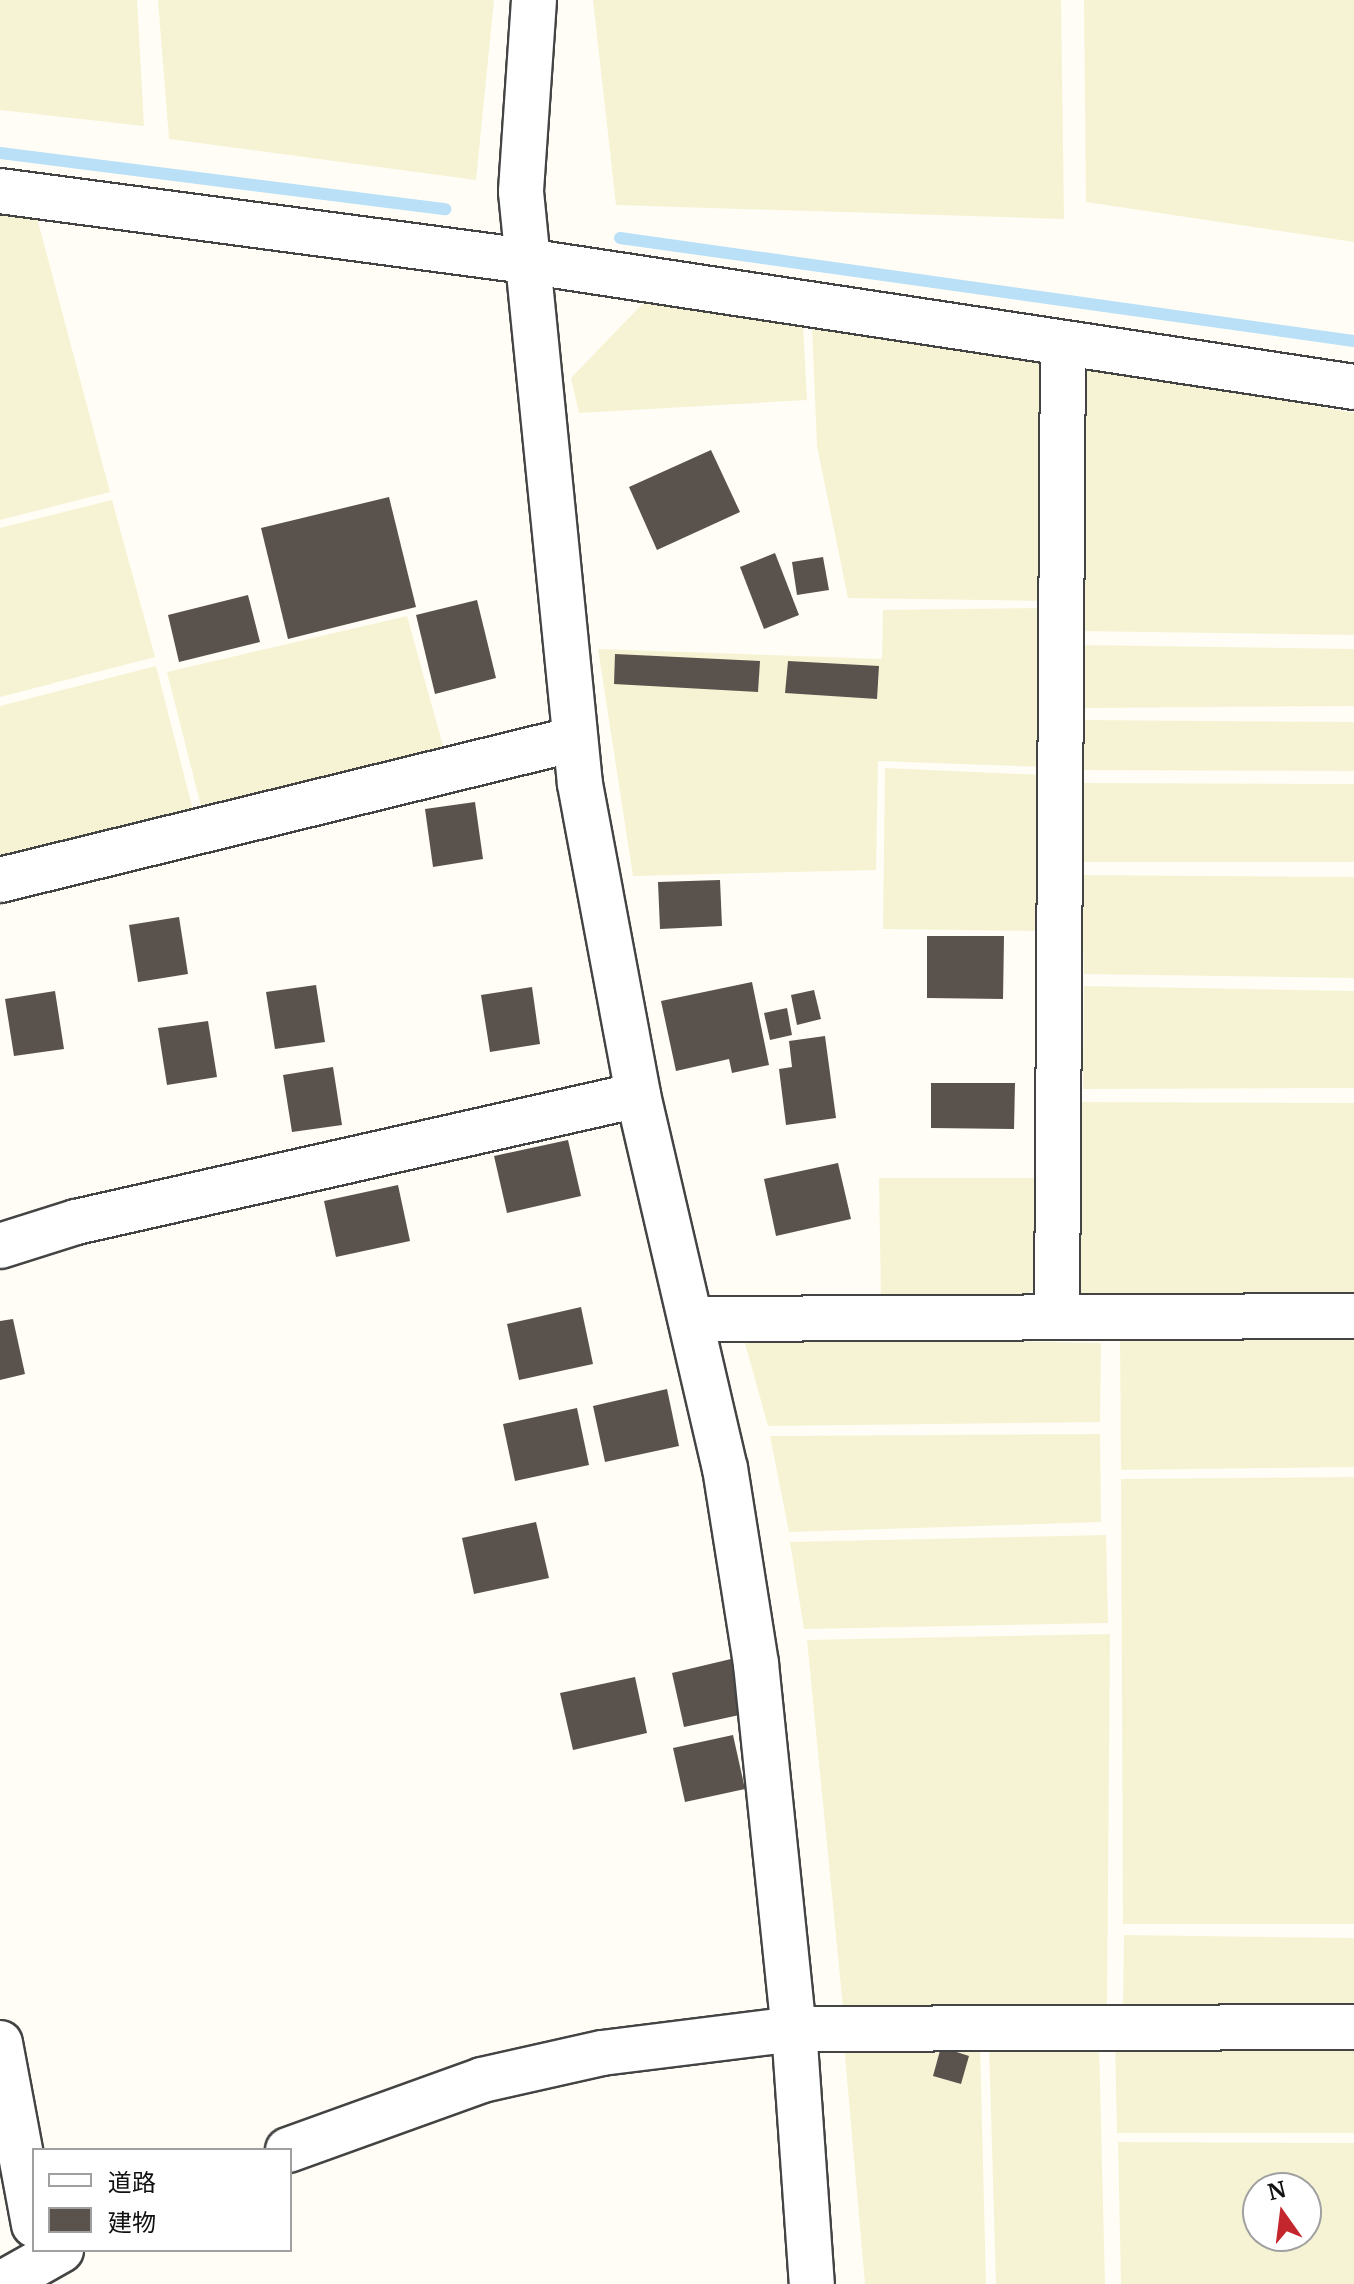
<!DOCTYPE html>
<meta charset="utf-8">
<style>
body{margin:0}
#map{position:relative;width:1354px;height:2284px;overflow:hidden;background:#fffdf5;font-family:Merriweather,"Noto Sans JP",serif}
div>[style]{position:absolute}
.farmland>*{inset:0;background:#f6f3d4}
.stream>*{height:12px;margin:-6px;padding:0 6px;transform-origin:6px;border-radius:6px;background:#b9e0f7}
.building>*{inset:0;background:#5a524d}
.roads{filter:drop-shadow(2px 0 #444) drop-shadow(-2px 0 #444) drop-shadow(0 2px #444) drop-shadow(0 -2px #444)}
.minor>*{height:44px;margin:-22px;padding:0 22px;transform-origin:22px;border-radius:22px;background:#fff}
.tertiary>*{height:44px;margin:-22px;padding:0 22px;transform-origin:22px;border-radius:22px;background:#fff}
span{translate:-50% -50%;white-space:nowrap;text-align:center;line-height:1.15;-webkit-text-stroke:8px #fff;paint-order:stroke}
.legend{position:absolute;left:32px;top:2148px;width:260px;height:104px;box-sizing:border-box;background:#fff;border:2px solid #a0a0a0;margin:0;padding:10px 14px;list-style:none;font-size:24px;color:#111}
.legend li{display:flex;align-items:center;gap:16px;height:40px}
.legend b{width:40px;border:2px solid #a0a0a0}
.north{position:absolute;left:1242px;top:2172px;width:80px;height:80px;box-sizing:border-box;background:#fff;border:2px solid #a0a0a0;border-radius:50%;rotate:346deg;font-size:22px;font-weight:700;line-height:32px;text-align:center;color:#111}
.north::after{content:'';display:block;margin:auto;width:28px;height:36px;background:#c4262e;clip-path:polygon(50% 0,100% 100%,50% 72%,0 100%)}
</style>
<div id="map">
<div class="farmland">
<i style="clip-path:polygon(0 0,137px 0,144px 126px,0 110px)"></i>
<i style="clip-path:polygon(158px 0,494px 0,476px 180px,169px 139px)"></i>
<i style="clip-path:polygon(593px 0,1061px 0,1064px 219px,616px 205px)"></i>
<i style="clip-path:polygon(1084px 0,1354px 0,1354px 242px,1086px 202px)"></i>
<i style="clip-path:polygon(0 208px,36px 214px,110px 492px,0 520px)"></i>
<i style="clip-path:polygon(648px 298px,803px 324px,807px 400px,579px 413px,571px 378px)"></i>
<i style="clip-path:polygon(812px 327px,1037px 358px,1047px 373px,1044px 601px,848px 598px,817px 446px)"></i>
<i style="clip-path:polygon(1084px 364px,1354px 413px,1354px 635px,1077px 631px)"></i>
<i style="clip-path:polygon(112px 500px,155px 657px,0 697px,0 528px)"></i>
<i style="clip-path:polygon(1044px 608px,1046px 767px,878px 761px,876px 870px,633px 876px,598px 649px,882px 659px,883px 610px)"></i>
<i style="clip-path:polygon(407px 616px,445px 753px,202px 810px,167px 672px)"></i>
<i style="clip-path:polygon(1079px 645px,1354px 649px,1354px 706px,1081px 708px)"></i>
<i style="clip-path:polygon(156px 666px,194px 814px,0 859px,0 706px)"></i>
<i style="clip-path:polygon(1084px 720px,1354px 722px,1354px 771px,1083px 770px)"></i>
<i style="clip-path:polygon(885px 768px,1043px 775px,1041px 931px,883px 929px)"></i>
<i style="clip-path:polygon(1082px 783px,1354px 784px,1354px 862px,1083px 862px)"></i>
<i style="clip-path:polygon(1081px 875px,1354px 877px,1354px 978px,1084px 974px)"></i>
<i style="clip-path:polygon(1084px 986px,1354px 991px,1354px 1088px,1083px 1089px)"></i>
<i style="clip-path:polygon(1081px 1102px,1354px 1103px,1354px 1300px,1081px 1298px)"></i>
<i style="clip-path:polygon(879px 1178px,1037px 1178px,1037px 1289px,1005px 1304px,881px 1300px)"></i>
<i style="clip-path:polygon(743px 1336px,1101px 1343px,1100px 1422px,768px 1426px)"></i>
<i style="clip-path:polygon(1120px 1340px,1354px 1340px,1354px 1467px,1121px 1470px)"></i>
<i style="clip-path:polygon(1100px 1434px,1101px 1522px,789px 1532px,770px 1436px)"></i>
<i style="clip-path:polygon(1354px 1477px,1354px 1924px,1123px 1924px,1121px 1479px)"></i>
<i style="clip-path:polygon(1106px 1535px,1108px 1623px,804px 1629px,790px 1542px)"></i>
<i style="clip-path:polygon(1110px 1634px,1107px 2007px,843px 2007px,807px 1640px)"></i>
<i style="clip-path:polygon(1124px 1935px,1354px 1938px,1354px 2014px,1123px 2011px)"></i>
<i style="clip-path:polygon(1115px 2041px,1354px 2042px,1354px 2133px,1117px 2133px)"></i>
<i style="clip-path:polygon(989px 2043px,1099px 2045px,1105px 2284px,996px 2284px)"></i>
<i style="clip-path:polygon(844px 2044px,980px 2044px,986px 2284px,865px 2284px)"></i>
<i style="clip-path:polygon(evenodd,1118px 2142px,1354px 2143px,1354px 2284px,1121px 2284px,1118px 2142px,1258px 2188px,1306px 2188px,1306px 2236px,1258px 2236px,1258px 2188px)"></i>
</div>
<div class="stream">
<i style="left:0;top:153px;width:449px;rotate:7.2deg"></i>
<i style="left:620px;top:238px;width:741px;rotate:7.99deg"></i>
</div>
<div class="building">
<i style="clip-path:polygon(711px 450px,740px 512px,657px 550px,629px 487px)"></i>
<i style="clip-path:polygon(389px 497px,416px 607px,288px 639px,261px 528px)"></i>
<i style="clip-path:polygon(775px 553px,799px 615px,764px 629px,740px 567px)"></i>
<i style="clip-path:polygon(823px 557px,829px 590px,797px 595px,792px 562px)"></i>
<i style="clip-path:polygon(248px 595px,260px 642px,179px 662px,168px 615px)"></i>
<i style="clip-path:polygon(477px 600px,496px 678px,435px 694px,416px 615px)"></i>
<i style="clip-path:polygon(615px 654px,760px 661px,758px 692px,614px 684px)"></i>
<i style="clip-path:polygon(788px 661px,879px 666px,877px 699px,785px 693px)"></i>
<i style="clip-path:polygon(475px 802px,483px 859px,433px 867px,425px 809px)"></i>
<i style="clip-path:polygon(720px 880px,722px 926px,660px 929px,658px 882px)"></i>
<i style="clip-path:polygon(179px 917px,188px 974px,138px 982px,129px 925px)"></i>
<i style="clip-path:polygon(927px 936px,1004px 936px,1003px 999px,927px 998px)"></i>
<i style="clip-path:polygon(752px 982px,769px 1065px,732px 1073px,729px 1059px,676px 1071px,661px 1001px)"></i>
<i style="clip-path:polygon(316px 985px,325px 1042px,275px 1049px,266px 992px)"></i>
<i style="clip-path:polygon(532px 987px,540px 1044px,490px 1052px,481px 995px)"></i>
<i style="clip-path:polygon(814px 990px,821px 1019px,797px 1025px,791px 995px)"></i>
<i style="clip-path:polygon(55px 991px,64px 1049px,14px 1056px,5px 999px)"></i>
<i style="clip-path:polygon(787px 1008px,792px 1035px,770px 1040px,764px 1013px)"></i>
<i style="clip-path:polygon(208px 1021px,217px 1077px,167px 1085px,158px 1028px)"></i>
<i style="clip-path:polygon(825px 1036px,836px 1118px,786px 1125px,779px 1069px,792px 1067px,789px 1041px)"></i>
<i style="clip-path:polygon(333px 1067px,342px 1125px,292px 1132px,283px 1075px)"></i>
<i style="clip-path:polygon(931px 1083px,1015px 1083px,1014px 1129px,931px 1128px)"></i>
<i style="clip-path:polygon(568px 1140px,581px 1196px,507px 1213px,494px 1156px)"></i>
<i style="clip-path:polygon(838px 1163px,851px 1219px,776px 1236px,764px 1179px)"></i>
<i style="clip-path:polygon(398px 1185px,410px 1241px,336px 1257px,324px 1201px)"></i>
<i style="clip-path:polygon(581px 1307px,593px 1364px,519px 1380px,507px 1324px)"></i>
<i style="clip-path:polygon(13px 1319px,25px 1374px,0 1380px,0 1321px)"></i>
<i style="clip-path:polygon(667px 1389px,679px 1446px,605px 1462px,593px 1406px)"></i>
<i style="clip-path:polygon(577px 1408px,589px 1465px,515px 1481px,503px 1424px)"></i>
<i style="clip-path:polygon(536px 1522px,549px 1578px,474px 1594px,462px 1538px)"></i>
<i style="clip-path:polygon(731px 1659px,744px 1714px,684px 1727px,672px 1673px)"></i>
<i style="clip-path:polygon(635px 1677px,647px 1733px,573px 1750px,560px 1693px)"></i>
<i style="clip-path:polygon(733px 1735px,745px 1789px,685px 1802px,673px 1748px)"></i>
<i style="clip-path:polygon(941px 2047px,969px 2056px,961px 2084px,933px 2076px)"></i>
</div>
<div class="roads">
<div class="minor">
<i style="left:0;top:880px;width:592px;rotate:-13.78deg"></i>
<i style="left:0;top:1246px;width:80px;rotate:-17.5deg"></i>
<i style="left:76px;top:1222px;width:576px;rotate:-12.73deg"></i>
<i style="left:1057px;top:1317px;width:971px;rotate:-89.65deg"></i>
<i style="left:694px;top:1319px;width:660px;rotate:-0.26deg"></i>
<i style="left:0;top:2043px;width:185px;rotate:79.4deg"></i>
<i style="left:288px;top:2150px;width:206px;rotate:-19.8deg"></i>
<i style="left:482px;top:2080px;width:123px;rotate:-12.7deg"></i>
<i style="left:602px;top:2053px;width:193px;rotate:-7.1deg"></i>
<i style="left:794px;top:2029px;width:560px;rotate:-0.2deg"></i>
<i style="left:1px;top:2284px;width:69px;rotate:-29.5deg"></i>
</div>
<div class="tertiary">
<i style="left:534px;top:0;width:192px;rotate:93.9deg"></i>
<i style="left:521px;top:192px;width:595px;rotate:84.31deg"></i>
<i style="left:580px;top:784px;width:316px;rotate:79.4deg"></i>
<i style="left:638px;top:1095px;width:383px;rotate:76.9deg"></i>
<i style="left:725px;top:1468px;width:198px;rotate:81deg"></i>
<i style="left:756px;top:1664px;width:367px;rotate:84.1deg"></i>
<i style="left:794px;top:2029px;width:256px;rotate:86deg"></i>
<i style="left:0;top:191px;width:531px;rotate:7.58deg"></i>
<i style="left:526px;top:261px;width:838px;rotate:8.65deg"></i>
</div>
</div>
<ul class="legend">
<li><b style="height:10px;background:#fff"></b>道路</li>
<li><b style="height:22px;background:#5a524d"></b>建物</li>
</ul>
<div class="north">N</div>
</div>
